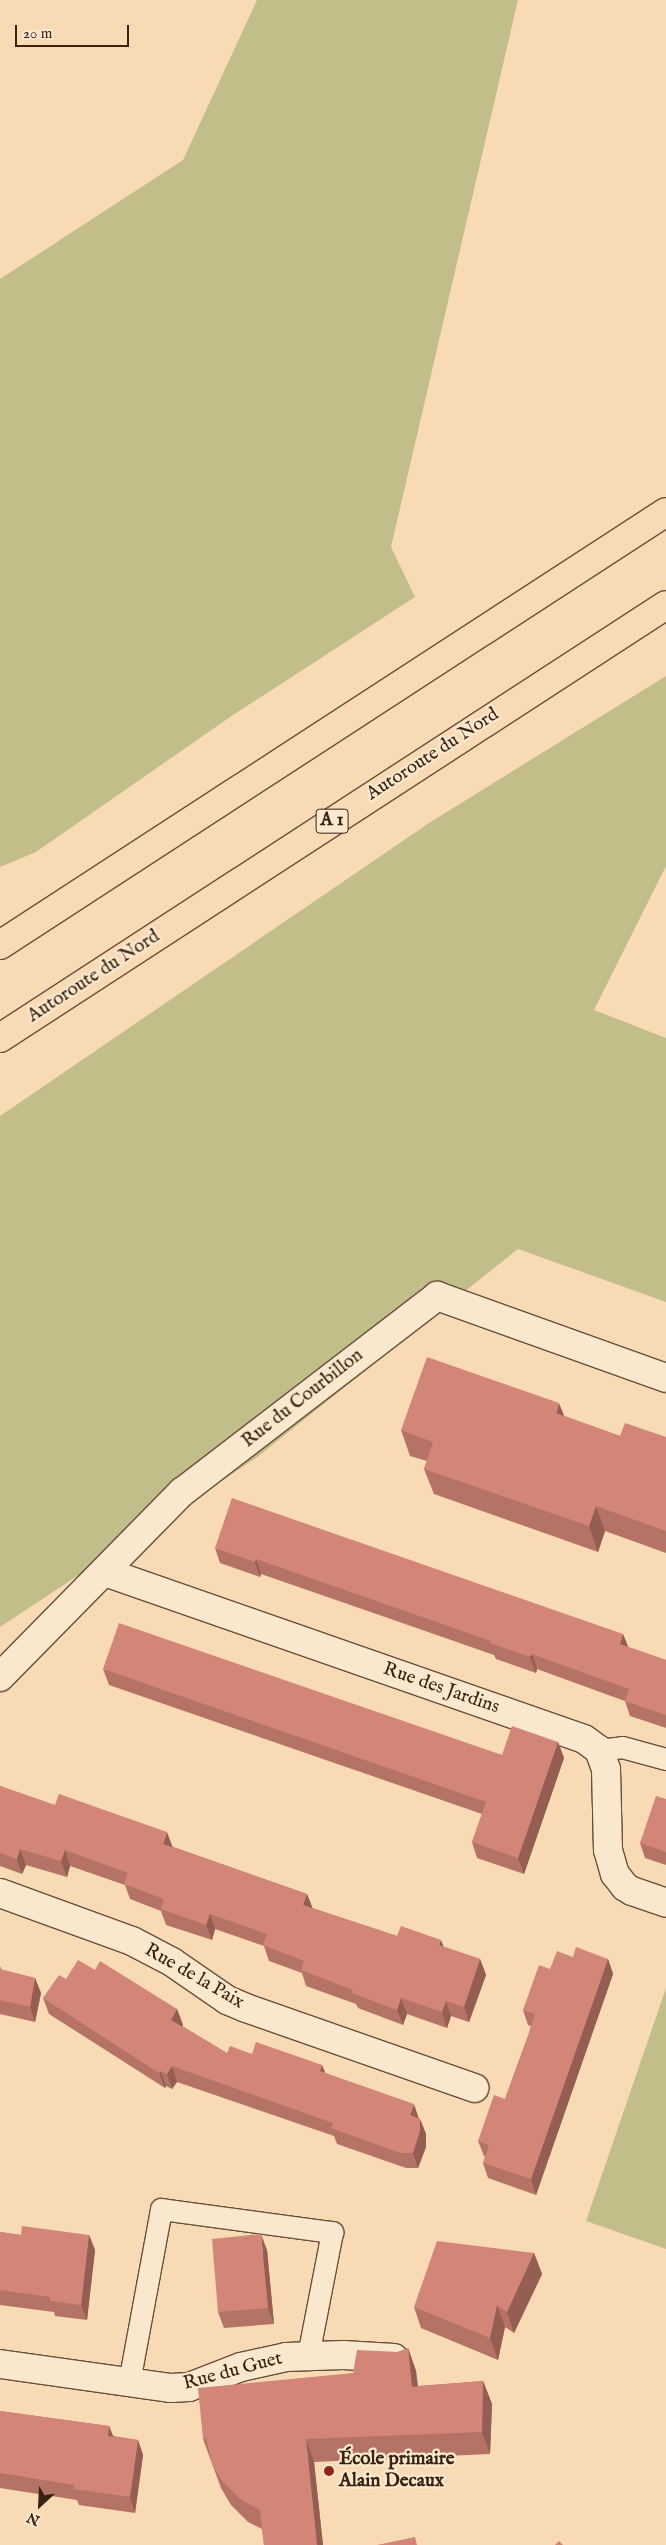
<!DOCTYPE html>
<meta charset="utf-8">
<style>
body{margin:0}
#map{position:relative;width:666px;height:2545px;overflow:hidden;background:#f8dbb4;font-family:"IM FELL English",serif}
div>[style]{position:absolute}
.green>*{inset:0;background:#c2be8a}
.roads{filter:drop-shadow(1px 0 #67503b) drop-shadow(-1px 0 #67503b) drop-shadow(0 1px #67503b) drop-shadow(0 -1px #67503b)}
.service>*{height:21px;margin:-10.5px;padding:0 10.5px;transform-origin:10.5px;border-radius:10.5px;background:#fae8ce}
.minor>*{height:28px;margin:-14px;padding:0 14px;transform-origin:14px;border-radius:14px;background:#fae8ce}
.motorway>*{height:28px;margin:-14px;padding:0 14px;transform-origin:14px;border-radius:14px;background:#f8dbb4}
.wall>*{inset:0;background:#b57366}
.shaded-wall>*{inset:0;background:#945e53}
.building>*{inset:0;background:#d38677}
.dots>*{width:14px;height:14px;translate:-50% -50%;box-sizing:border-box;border:2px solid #fae8ce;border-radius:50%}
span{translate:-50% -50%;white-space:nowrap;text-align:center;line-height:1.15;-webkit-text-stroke:4.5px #fae8ce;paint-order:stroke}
.shield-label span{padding:1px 4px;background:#fae8ce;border:1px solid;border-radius:4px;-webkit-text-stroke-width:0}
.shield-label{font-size:18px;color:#372213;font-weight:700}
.street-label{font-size:19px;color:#372213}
.poi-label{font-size:19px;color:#372213;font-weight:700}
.left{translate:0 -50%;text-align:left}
.north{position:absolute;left:15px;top:2480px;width:50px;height:50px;-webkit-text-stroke:4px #fae8ce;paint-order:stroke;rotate:205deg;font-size:14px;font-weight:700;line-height:20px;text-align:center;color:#372213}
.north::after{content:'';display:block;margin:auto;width:18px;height:22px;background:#372213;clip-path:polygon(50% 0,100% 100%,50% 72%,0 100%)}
.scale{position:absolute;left:15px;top:25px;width:114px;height:22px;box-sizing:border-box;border:2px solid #372213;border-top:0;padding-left:6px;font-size:15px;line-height:18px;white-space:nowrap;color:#372213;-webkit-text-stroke:4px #fae8ce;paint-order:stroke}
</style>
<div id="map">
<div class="green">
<i style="clip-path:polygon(257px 0,518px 0,391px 547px,415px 597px,233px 715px,36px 852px,0 867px,0 279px,183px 160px)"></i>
<i style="clip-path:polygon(666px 676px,666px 866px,594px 1010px,666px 1038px,666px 1302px,518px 1249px,256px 1458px,0 1627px,0 1116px,429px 823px)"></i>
<i style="clip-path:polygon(666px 1988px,666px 2249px,586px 2221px)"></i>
</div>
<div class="roads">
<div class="service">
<i style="left:599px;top:1750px;width:23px;rotate:-7deg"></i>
<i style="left:622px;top:1747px;width:46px;rotate:15.3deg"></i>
<i style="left:129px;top:2382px;width:176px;rotate:-79.5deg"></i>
<i style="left:161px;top:2209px;width:173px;rotate:7.7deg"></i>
<i style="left:332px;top:2232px;width:125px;rotate:101deg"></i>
</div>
<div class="minor">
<i style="left:105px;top:1572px;width:507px;rotate:19.22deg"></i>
<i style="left:584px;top:1739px;width:19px;rotate:36deg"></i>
<i style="left:599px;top:1750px;width:20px;rotate:70deg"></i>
<i style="left:606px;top:1769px;width:81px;rotate:88.6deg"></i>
<i style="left:608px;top:1850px;width:25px;rotate:74deg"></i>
<i style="left:615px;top:1874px;width:16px;rotate:52deg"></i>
<i style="left:625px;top:1887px;width:8px;rotate:30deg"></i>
<i style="left:632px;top:1891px;width:36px;rotate:19deg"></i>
<i style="left:0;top:1677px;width:260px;rotate:-45.5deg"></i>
<i style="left:182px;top:1492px;width:322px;rotate:-37.5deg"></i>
<i style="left:437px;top:1296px;width:243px;rotate:19.7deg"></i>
<i style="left:0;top:1893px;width:140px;rotate:20deg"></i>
<i style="left:132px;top:1941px;width:45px;rotate:27.7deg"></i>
<i style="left:172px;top:1962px;width:67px;rotate:34.6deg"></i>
<i style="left:227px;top:2000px;width:21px;rotate:23deg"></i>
<i style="left:246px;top:2008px;width:242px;rotate:19.3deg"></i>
<i style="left:0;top:2364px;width:173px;rotate:8deg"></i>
<i style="left:171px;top:2388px;width:18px;rotate:-3deg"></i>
<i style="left:189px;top:2387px;width:56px;rotate:-21deg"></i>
<i style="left:241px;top:2367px;width:46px;rotate:-12.5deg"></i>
<i style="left:286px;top:2357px;width:57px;rotate:-2deg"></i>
<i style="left:343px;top:2355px;width:51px;rotate:3.4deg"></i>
</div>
<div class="motorway">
<i style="left:0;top:945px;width:794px;rotate:-33.03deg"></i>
<i style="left:0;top:1038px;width:794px;rotate:-33.03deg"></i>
</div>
</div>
<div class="wall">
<i style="clip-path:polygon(564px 1416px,620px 1436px,666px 1437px,666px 1553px,605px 1531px,598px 1552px,434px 1494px,424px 1469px,427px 1461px,410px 1456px,401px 1430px)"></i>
<i style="clip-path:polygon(215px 1548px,623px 1634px,628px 1647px,666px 1660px,666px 1728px,630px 1716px,625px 1701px,537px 1669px,536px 1673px,496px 1659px,494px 1655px,261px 1574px,260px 1577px,220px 1563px)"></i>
<i style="clip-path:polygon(103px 1669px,502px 1755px,558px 1742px,564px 1758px,524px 1874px,477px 1858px,472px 1842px,482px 1814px,109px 1685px)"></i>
<i style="clip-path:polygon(0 1786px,307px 1894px,312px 1908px,397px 1936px,444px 1947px,480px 1959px,486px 1975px,469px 2022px,451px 2016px,447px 2028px,407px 2014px,403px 2025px,358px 2008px,356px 2004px,306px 1986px,302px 1973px,269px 1961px,264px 1946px,215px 1929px,212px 1940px,166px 1925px,161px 1911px,130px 1899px,125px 1885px,70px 1866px,67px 1877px,26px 1865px,22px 1874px,0 1866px)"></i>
<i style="clip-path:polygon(666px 1799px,666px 1865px,645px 1858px,640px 1843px)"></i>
<i style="clip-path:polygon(573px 1957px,608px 1959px,613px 1974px,536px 2195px,488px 2178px,483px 2163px,485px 2157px,484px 2156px,478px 2141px,505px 2099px,529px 2033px,531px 2026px,528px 2025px,523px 2010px,550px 1969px)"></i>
<i style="clip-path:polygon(0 1967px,2px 1970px,35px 1978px,41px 1993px,35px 2022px,0 2014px)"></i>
<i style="clip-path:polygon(95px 1970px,177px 2009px,183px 2025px,182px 2026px,227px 2053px,252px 2054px,322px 2065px,325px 2073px,420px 2119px,426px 2134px,426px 2147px,418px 2168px,406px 2168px,337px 2144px,334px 2136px,177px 2082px,172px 2089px,166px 2086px,165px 2088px,49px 2014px,43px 1998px,66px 1979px)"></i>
<i style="clip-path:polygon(0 2232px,21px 2235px,89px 2235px,95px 2250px,87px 2320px,55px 2316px,54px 2312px,0 2305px)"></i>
<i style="clip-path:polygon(267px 2250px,274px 2324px,224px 2328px,218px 2312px)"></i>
<i style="clip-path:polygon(534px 2253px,542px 2274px,514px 2333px,505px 2327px,498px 2360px,421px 2328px,414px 2307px)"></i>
<i style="clip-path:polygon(408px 2348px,416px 2371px,418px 2386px,483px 2381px,492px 2404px,490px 2454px,314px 2462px,323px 2545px,264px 2545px,262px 2529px,248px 2522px,231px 2505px,221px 2488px,203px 2439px,353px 2373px,398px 2352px)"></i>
<i style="clip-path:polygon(0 2411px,109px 2426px,113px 2436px,138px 2440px,143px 2455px,135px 2513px,79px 2505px,77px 2500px,0 2488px)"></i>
</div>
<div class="shaded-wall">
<i style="clip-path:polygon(559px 1403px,569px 1428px,556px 1413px)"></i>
<i style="clip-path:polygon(596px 1506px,605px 1531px,598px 1552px,589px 1526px)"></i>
<i style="clip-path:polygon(256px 1559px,261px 1574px,260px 1577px,255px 1562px)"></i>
<i style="clip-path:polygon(623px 1634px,629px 1649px,620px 1644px)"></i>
<i style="clip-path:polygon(532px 1654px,537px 1669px,536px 1673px,530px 1657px)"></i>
<i style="clip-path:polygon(558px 1742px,564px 1758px,524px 1874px,518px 1858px)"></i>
<i style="clip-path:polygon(167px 1832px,173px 1848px,163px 1844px)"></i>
<i style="clip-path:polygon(20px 1849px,26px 1865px,22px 1874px,17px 1859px)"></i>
<i style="clip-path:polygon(65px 1850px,70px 1866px,67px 1877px,61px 1861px)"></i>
<i style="clip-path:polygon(307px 1894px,313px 1909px,303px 1905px)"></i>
<i style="clip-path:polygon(210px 1914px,215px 1929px,212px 1940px,206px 1925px)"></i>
<i style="clip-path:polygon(441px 1940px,447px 1955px,439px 1945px)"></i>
<i style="clip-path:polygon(480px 1959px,486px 1975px,469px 2022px,464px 2007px)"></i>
<i style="clip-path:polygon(608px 1959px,613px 1974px,536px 2195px,531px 2179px)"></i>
<i style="clip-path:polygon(35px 1978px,41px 1993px,35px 2022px,30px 2007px)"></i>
<i style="clip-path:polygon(401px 1998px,407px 2014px,403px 2025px,397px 2010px)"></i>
<i style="clip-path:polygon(446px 2001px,451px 2016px,447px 2028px,442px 2012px)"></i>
<i style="clip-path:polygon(177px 2009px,183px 2025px,176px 2035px,171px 2020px)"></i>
<i style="clip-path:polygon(322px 2065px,328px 2080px,320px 2071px)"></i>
<i style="clip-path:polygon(172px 2066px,177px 2082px,172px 2089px,167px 2074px)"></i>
<i style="clip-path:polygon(161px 2071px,166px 2086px,165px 2088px,159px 2073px)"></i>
<i style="clip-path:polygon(414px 2104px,419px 2119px,410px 2115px)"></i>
<i style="clip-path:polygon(420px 2119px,426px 2134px,426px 2147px,418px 2168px,413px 2153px)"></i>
<i style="clip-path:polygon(261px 2234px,267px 2250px,274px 2324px,268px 2308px)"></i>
<i style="clip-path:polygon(89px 2235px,95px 2250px,87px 2320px,81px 2305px)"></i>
<i style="clip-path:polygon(534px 2253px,542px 2274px,514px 2333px,507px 2312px)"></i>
<i style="clip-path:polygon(497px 2305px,505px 2327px,498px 2360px,490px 2338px)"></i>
<i style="clip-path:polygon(408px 2348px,416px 2371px,420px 2409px,412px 2387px)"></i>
<i style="clip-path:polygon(483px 2381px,492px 2404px,490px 2454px,482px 2432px)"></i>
<i style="clip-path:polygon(109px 2426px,115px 2441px,108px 2436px)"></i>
<i style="clip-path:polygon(306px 2439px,314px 2462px,323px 2545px,317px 2545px)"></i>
<i style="clip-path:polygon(138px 2440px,143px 2455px,135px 2513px,130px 2497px)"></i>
</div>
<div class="building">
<i style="clip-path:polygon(427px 1357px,559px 1403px,556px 1413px,620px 1436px,625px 1423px,666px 1437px,666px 1531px,596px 1506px,589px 1526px,424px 1469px,433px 1442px,401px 1430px)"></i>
<i style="clip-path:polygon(232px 1498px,623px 1634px,620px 1644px,666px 1660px,666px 1715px,625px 1701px,629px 1689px,532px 1654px,530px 1657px,490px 1643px,491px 1641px,256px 1559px,255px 1562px,215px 1548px)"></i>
<i style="clip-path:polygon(119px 1623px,502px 1755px,512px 1726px,558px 1742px,518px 1858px,472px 1842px,486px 1802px,103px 1669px)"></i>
<i style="clip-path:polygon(0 1786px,55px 1805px,59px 1794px,167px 1832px,163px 1844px,307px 1894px,303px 1905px,397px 1936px,401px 1926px,441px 1940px,439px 1945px,480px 1959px,464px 2007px,446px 2001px,442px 2012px,401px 1998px,397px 2010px,352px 1993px,353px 1990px,301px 1970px,304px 1961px,263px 1945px,267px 1934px,210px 1914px,206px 1925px,161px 1909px,164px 1899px,124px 1884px,128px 1873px,65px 1850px,61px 1861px,20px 1849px,17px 1859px,0 1853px)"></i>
<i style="clip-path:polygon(656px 1796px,666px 1799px,666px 1852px,640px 1843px)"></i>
<i style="clip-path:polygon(576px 1947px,608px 1959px,531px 2179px,483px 2163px,489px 2145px,478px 2141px,494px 2095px,505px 2099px,529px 2033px,535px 2014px,523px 2010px,539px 1965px,550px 1969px,557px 1951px,573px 1957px)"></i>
<i style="clip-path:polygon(78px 1960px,95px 1970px,100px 1961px,177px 2009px,171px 2020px,227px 2053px,230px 2046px,252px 2054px,256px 2042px,322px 2065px,320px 2071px,414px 2104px,410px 2115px,420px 2119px,420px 2131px,413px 2153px,400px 2153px,331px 2128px,333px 2123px,172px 2066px,167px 2074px,161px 2071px,159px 2073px,43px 1998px,59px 1975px,66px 1979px)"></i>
<i style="clip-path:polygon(0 1967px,1px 1967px,0 1969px,35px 1978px,30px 2007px,0 2000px)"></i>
<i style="clip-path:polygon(22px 2226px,89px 2235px,81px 2305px,50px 2301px,50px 2297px,0 2290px,0 2232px,21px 2235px)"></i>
<i style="clip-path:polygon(261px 2234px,268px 2308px,218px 2312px,212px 2239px)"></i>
<i style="clip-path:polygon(437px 2241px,534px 2253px,507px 2312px,497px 2305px,490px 2338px,414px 2307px)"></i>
<i style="clip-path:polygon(408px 2348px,412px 2387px,483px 2381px,482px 2432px,306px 2439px,317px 2545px,264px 2545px,260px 2510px,240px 2499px,223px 2482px,213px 2466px,206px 2438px,203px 2439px,198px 2388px,353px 2373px,357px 2350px,398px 2352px)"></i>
<i style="clip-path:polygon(0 2411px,109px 2426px,108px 2436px,138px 2440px,130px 2497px,74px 2489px,74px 2485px,0 2473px)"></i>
<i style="clip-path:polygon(415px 2537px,417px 2545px,377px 2545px)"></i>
<i style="clip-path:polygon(559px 2541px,563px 2545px,555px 2545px)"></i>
</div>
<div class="dots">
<i style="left:329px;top:2471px;background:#8f2418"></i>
</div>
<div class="shield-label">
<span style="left:332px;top:821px">A 1</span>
</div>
<div class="street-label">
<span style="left:433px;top:755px;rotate:-33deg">Autoroute du Nord</span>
<span style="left:94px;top:977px;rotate:-33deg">Autoroute du Nord</span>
<span style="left:303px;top:1399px;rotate:-38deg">Rue du Courbillon</span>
<span style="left:441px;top:1689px;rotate:19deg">Rue des Jardins</span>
<span style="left:194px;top:1977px;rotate:30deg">Rue de la Paix</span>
<span style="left:233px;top:2372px;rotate:-15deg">Rue du Guet</span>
</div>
<div class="poi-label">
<span class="left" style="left:339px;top:2471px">École primaire<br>Alain Decaux</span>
</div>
<div class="north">N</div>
<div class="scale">20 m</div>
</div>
